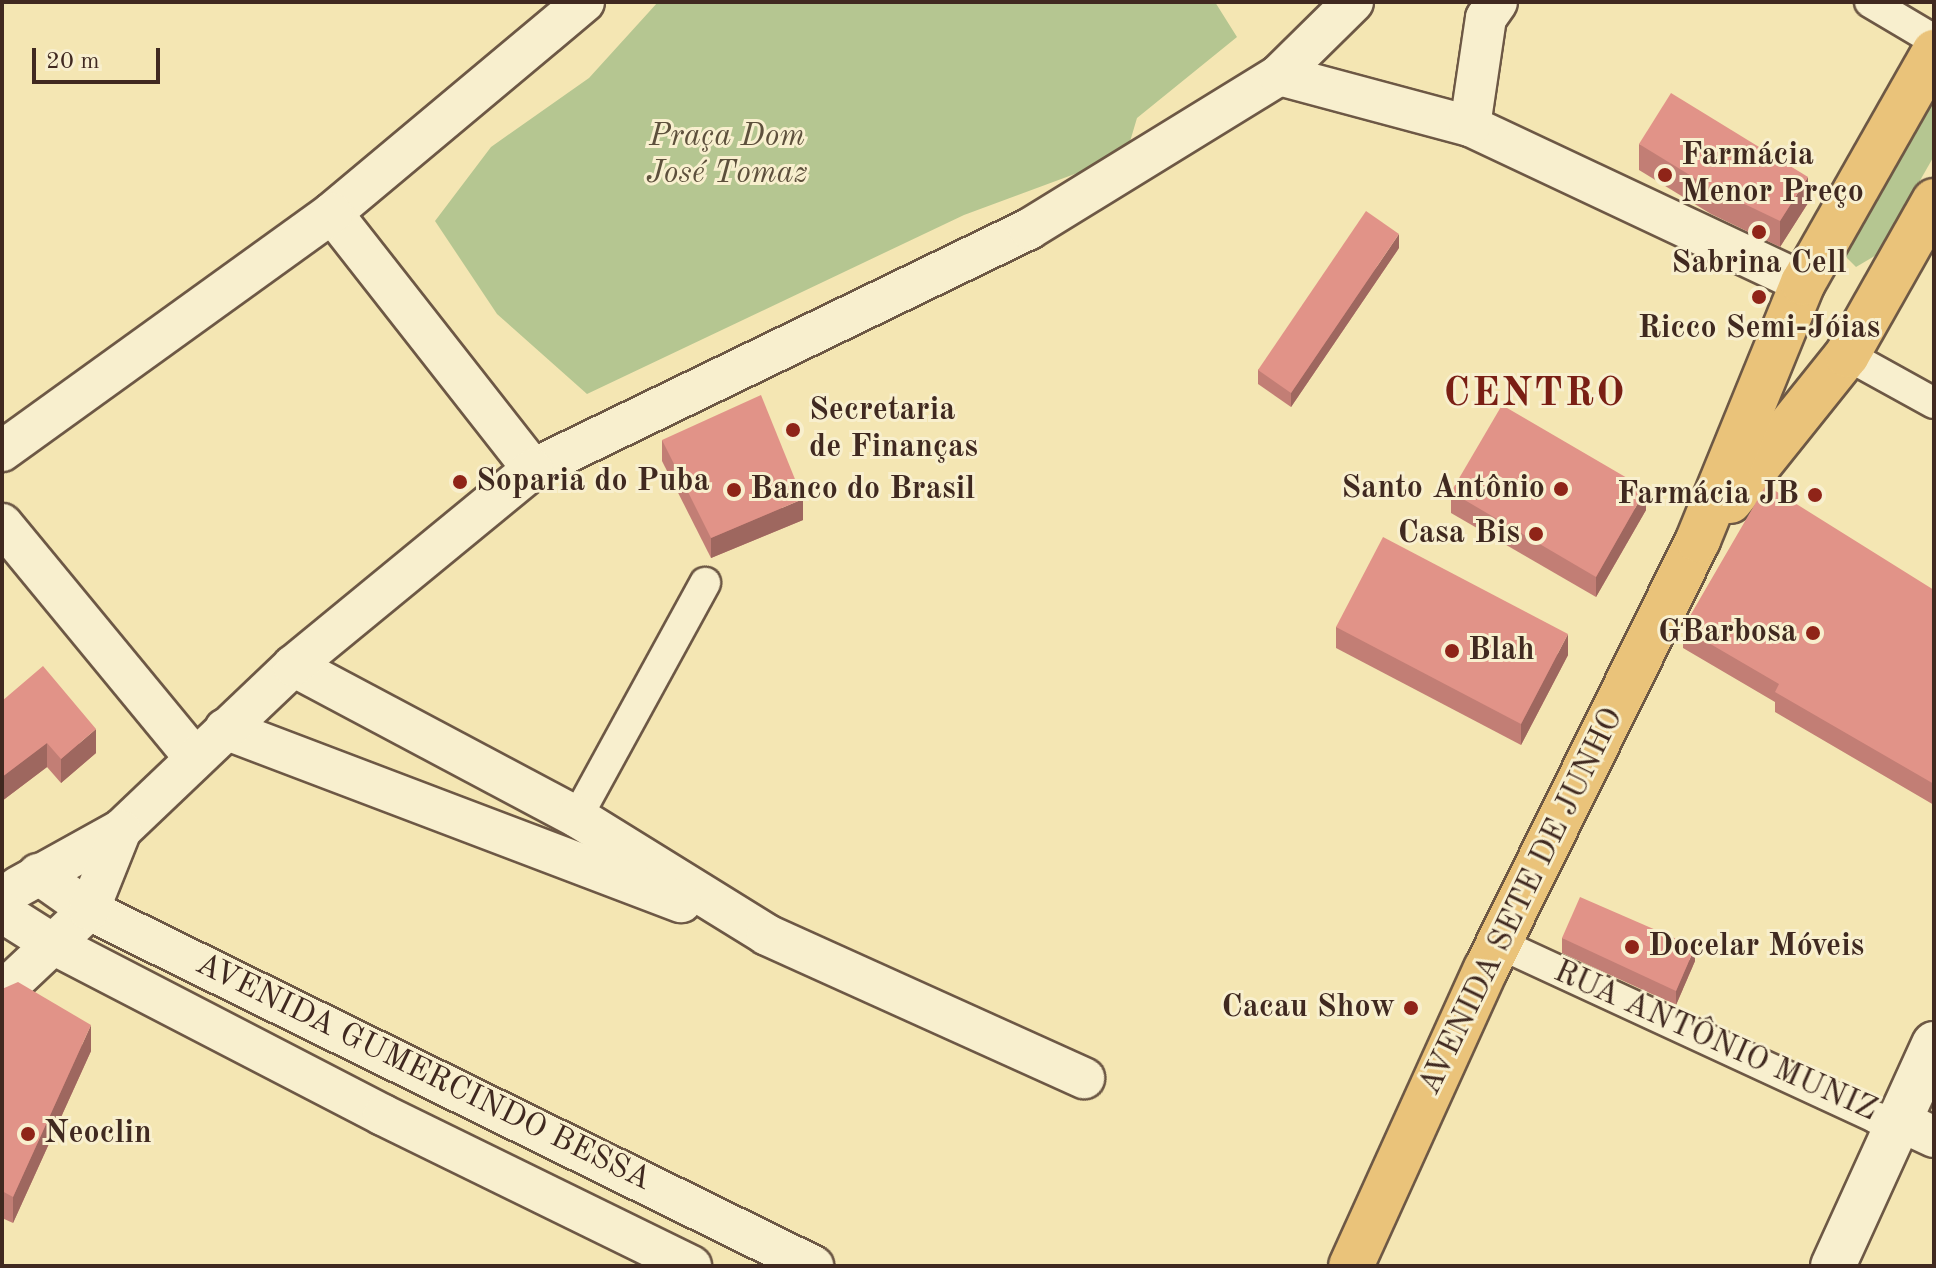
<!DOCTYPE html>
<meta charset="utf-8">
<style>
body{margin:0}
#map{position:relative;width:1936px;height:1268px;overflow:hidden;background:#f4e6b3;font-family:"Old Standard TT",serif}
div>[style]{position:absolute}
.green>*{inset:0;background:#b5c691}
.roads{filter:drop-shadow(2px 0 #6d5845) drop-shadow(-2px 0 #6d5845) drop-shadow(0 2px #6d5845) drop-shadow(0 -2px #6d5845)}
.pedestrian>*{height:30px;margin:-15px;padding:0 15px;transform-origin:15px;border-radius:15px;background:#f8efce}
.minor>*{height:40px;margin:-20px;padding:0 20px;transform-origin:20px;border-radius:20px;background:#f8efce}
.tertiary>*{height:44px;margin:-22px;padding:0 22px;transform-origin:22px;border-radius:22px;background:#f8efce}
.primary>*{height:44px;margin:-22px;padding:0 22px;transform-origin:22px;border-radius:22px;background:#eac37a}
.wall>*{inset:0;background:#c27e75}
.shaded-wall>*{inset:0;background:#9e675f}
.building>*{inset:0;background:#e19388}
.dots>*{width:22px;height:22px;translate:-50% -50%;box-sizing:border-box;border:4px solid #f8efce;border-radius:50%}
span{translate:-50% -50%;white-space:nowrap;text-align:center;line-height:1.15;-webkit-text-stroke:6px #f8efce;paint-order:stroke}
.park-label{font-size:32px;color:#5d503c;font-style:italic}
.poi-label{font-size:32px;color:#402920;font-weight:700}
.left{translate:0 -50%;text-align:left}
.right{translate:-100% -50%;text-align:right}
.street-label{font-size:32px;color:#402920}
.district-label{font-size:40px;color:#7a1f14;font-weight:700;letter-spacing:2px}
.frame{position:absolute;inset:0;border:4px solid #402920;pointer-events:none}
.scale{position:absolute;left:32px;top:48px;width:128px;height:36px;box-sizing:border-box;border:4px solid #402920;border-top:0;padding-left:10px;font-size:24px;line-height:28px;white-space:nowrap;color:#402920;-webkit-text-stroke:6px #f8efce;paint-order:stroke}
</style>
<div id="map">
<div class="green">
<i style="clip-path:polygon(658px 2px,1215px 2px,1237px 37px,1137px 118px,1126px 155px,964px 215px,587px 394px,497px 314px,435px 221px,491px 147px,589px 78px)"></i>
<i style="clip-path:polygon(1934px 76px,1934px 156px,1878px 254px,1856px 267px,1840px 251px)"></i>
</div>
<div class="roads">
<div class="pedestrian">
<i style="left:1870px;top:2px;width:74px;rotate:30.7deg"></i>
<i style="left:1847px;top:355px;width:99px;rotate:28.9deg"></i>
<i style="left:577px;top:817px;width:267px;rotate:-61.3deg"></i>
<i style="left:1498px;top:943px;width:417px;rotate:24.8deg"></i>
<i style="left:1876px;top:1118px;width:24px;rotate:7deg"></i>
</div>
<div class="minor">
<i style="left:584px;top:2px;width:329px;rotate:140.1deg"></i>
<i style="left:332px;top:213px;width:325px;rotate:51.9deg"></i>
<i style="left:533px;top:469px;width:551px;rotate:-25.82deg"></i>
<i style="left:1029px;top:229px;width:294px;rotate:-31.6deg"></i>
<i style="left:1279px;top:75px;width:104px;rotate:-44.6deg"></i>
<i style="left:1279px;top:75px;width:198px;rotate:15deg"></i>
<i style="left:1470px;top:126px;width:368px;rotate:25.2deg"></i>
<i style="left:1470px;top:126px;width:109px;rotate:-81.6deg"></i>
<i style="left:1486px;top:18px;width:19px;rotate:-55deg"></i>
<i style="left:2px;top:451px;width:407px;rotate:-35.8deg"></i>
<i style="left:2px;top:524px;width:303px;rotate:50.5deg"></i>
<i style="left:293px;top:666px;width:322px;rotate:28deg"></i>
<i style="left:577px;top:817px;width:224px;rotate:31.8deg"></i>
<i style="left:767px;top:935px;width:348px;rotate:24.3deg"></i>
<i style="left:225px;top:729px;width:488px;rotate:20.8deg"></i>
<i style="left:38px;top:874px;width:62px;rotate:35.2deg"></i>
<i style="left:89px;top:910px;width:807px;rotate:26.18deg"></i>
<i style="left:18px;top:887px;width:118px;rotate:-29deg"></i>
<i style="left:121px;top:830px;width:238px;rotate:-43.6deg"></i>
<i style="left:293px;top:666px;width:310px;rotate:-39.4deg"></i>
<i style="left:2px;top:912px;width:58px;rotate:32.3deg"></i>
<i style="left:51px;top:943px;width:374px;rotate:27.4deg"></i>
<i style="left:383px;top:1115px;width:343px;rotate:26.1deg"></i>
<i style="left:2px;top:992px;width:120px;rotate:-43.3deg"></i>
<i style="left:89px;top:910px;width:86px;rotate:-68.2deg"></i>
<i style="left:1900px;top:1121px;width:38px;rotate:25deg"></i>
</div>
<div class="tertiary">
<i style="left:1833px;top:1266px;width:244px;rotate:-65.5deg"></i>
</div>
<div class="primary">
<i style="left:1730px;top:501px;width:187px;rotate:-51.3deg"></i>
<i style="left:1847px;top:355px;width:177px;rotate:-60.5deg"></i>
<i style="left:1351px;top:1266px;width:326px;rotate:-65.6deg"></i>
<i style="left:1486px;top:969px;width:479px;rotate:-63.7deg"></i>
<i style="left:1698px;top:540px;width:278px;rotate:-67.8deg"></i>
<i style="left:1803px;top:283px;width:266px;rotate:-60.4deg"></i>
</div>
</div>
<div class="wall">
<i style="clip-path:polygon(1639px 144px,1808px 203px,1780px 247px,1711px 214px,1639px 170px)"></i>
<i style="clip-path:polygon(1399px 248px,1291px 407px,1258px 384px,1258px 370px)"></i>
<i style="clip-path:polygon(662px 440px,803px 520px,711px 558px,662px 461px)"></i>
<i style="clip-path:polygon(1451px 492px,1646px 510px,1596px 597px,1451px 513px)"></i>
<i style="clip-path:polygon(1934px 590px,1934px 805px,1775px 712px,1775px 702px,1683px 648px,1683px 628px)"></i>
<i style="clip-path:polygon(1336px 627px,1568px 655px,1521px 745px,1336px 648px)"></i>
<i style="clip-path:polygon(2px 701px,96px 753px,61px 783px,47px 767px,2px 801px)"></i>
<i style="clip-path:polygon(1562px 938px,1695px 961px,1676px 1005px,1562px 953px)"></i>
<i style="clip-path:polygon(2px 989px,91px 1051px,13px 1223px,2px 1218px)"></i>
</div>
<div class="shaded-wall">
<i style="clip-path:polygon(1808px 177px,1808px 203px,1780px 247px,1780px 221px)"></i>
<i style="clip-path:polygon(1399px 234px,1399px 248px,1291px 407px,1291px 393px)"></i>
<i style="clip-path:polygon(1646px 489px,1646px 510px,1596px 597px,1596px 577px)"></i>
<i style="clip-path:polygon(803px 499px,803px 520px,711px 558px,711px 538px)"></i>
<i style="clip-path:polygon(1568px 634px,1568px 655px,1521px 745px,1521px 724px)"></i>
<i style="clip-path:polygon(96px 729px,96px 753px,61px 783px,61px 759px)"></i>
<i style="clip-path:polygon(47px 743px,47px 767px,2px 801px,2px 777px)"></i>
<i style="clip-path:polygon(1695px 947px,1695px 961px,1676px 1005px,1676px 991px)"></i>
<i style="clip-path:polygon(91px 1025px,91px 1051px,13px 1223px,13px 1197px)"></i>
</div>
<div class="building">
<i style="clip-path:polygon(1671px 93px,1808px 177px,1780px 221px,1711px 188px,1639px 144px)"></i>
<i style="clip-path:polygon(1366px 211px,1399px 234px,1291px 393px,1258px 370px)"></i>
<i style="clip-path:polygon(761px 395px,803px 499px,711px 538px,662px 440px)"></i>
<i style="clip-path:polygon(1502px 405px,1646px 489px,1596px 577px,1451px 492px)"></i>
<i style="clip-path:polygon(1766px 485px,1934px 590px,1934px 784px,1775px 692px,1779px 684px,1683px 628px)"></i>
<i style="clip-path:polygon(1383px 537px,1568px 634px,1521px 724px,1336px 627px)"></i>
<i style="clip-path:polygon(43px 666px,96px 729px,61px 759px,47px 743px,2px 777px,2px 701px)"></i>
<i style="clip-path:polygon(1580px 897px,1695px 947px,1676px 991px,1562px 938px)"></i>
<i style="clip-path:polygon(18px 982px,91px 1025px,13px 1197px,2px 1191px,2px 989px)"></i>
</div>
<div class="dots">
<i style="left:1665px;top:175px;background:#8f2418"></i>
<i style="left:1759px;top:232px;background:#8f2418"></i>
<i style="left:1759px;top:297px;background:#8f2418"></i>
<i style="left:793px;top:430px;background:#8f2418"></i>
<i style="left:460px;top:482px;background:#8f2418"></i>
<i style="left:1561px;top:489px;background:#8f2418"></i>
<i style="left:734px;top:490px;background:#8f2418"></i>
<i style="left:1815px;top:495px;background:#8f2418"></i>
<i style="left:1536px;top:534px;background:#8f2418"></i>
<i style="left:1813px;top:633px;background:#8f2418"></i>
<i style="left:1452px;top:651px;background:#8f2418"></i>
<i style="left:1632px;top:947px;background:#8f2418"></i>
<i style="left:1411px;top:1008px;background:#8f2418"></i>
<i style="left:28px;top:1134px;background:#8f2418"></i>
</div>
<div class="park-label">
<span style="left:727px;top:156px">Praça Dom<br>José Tomaz</span>
</div>
<div class="poi-label">
<span class="left" style="left:1681px;top:175px">Farmácia<br>Menor Preço</span>
<span style="left:1759px;top:264px">Sabrina Cell</span>
<span style="left:1759px;top:329px">Ricco Semi-Jóias</span>
<span class="left" style="left:809px;top:430px">Secretaria<br>de Finanças</span>
<span class="left" style="left:476px;top:482px">Soparia do Puba</span>
<span class="right" style="left:1545px;top:489px">Santo Antônio</span>
<span class="left" style="left:750px;top:490px">Banco do Brasil</span>
<span class="right" style="left:1799px;top:495px">Farmácia JB</span>
<span class="right" style="left:1520px;top:534px">Casa Bis</span>
<span class="right" style="left:1797px;top:633px">GBarbosa</span>
<span class="left" style="left:1468px;top:651px">Blah</span>
<span class="left" style="left:1648px;top:947px">Docelar Móveis</span>
<span class="right" style="left:1395px;top:1008px">Cacau Show</span>
<span class="left" style="left:44px;top:1134px">Neoclin</span>
</div>
<div class="street-label">
<span style="left:1522px;top:902px;rotate:-64deg">AVENIDA SETE DE JUNHO</span>
<span style="left:1715px;top:1042px;rotate:24deg">RUA ANTÔNIO MUNIZ</span>
<span style="left:423px;top:1073px;rotate:26deg">AVENIDA GUMERCINDO BESSA</span>
</div>
<div class="district-label">
<span style="left:1535px;top:395px">CENTRO</span>
</div>
<div class="frame"></div>
<div class="scale">20 m</div>
</div>
